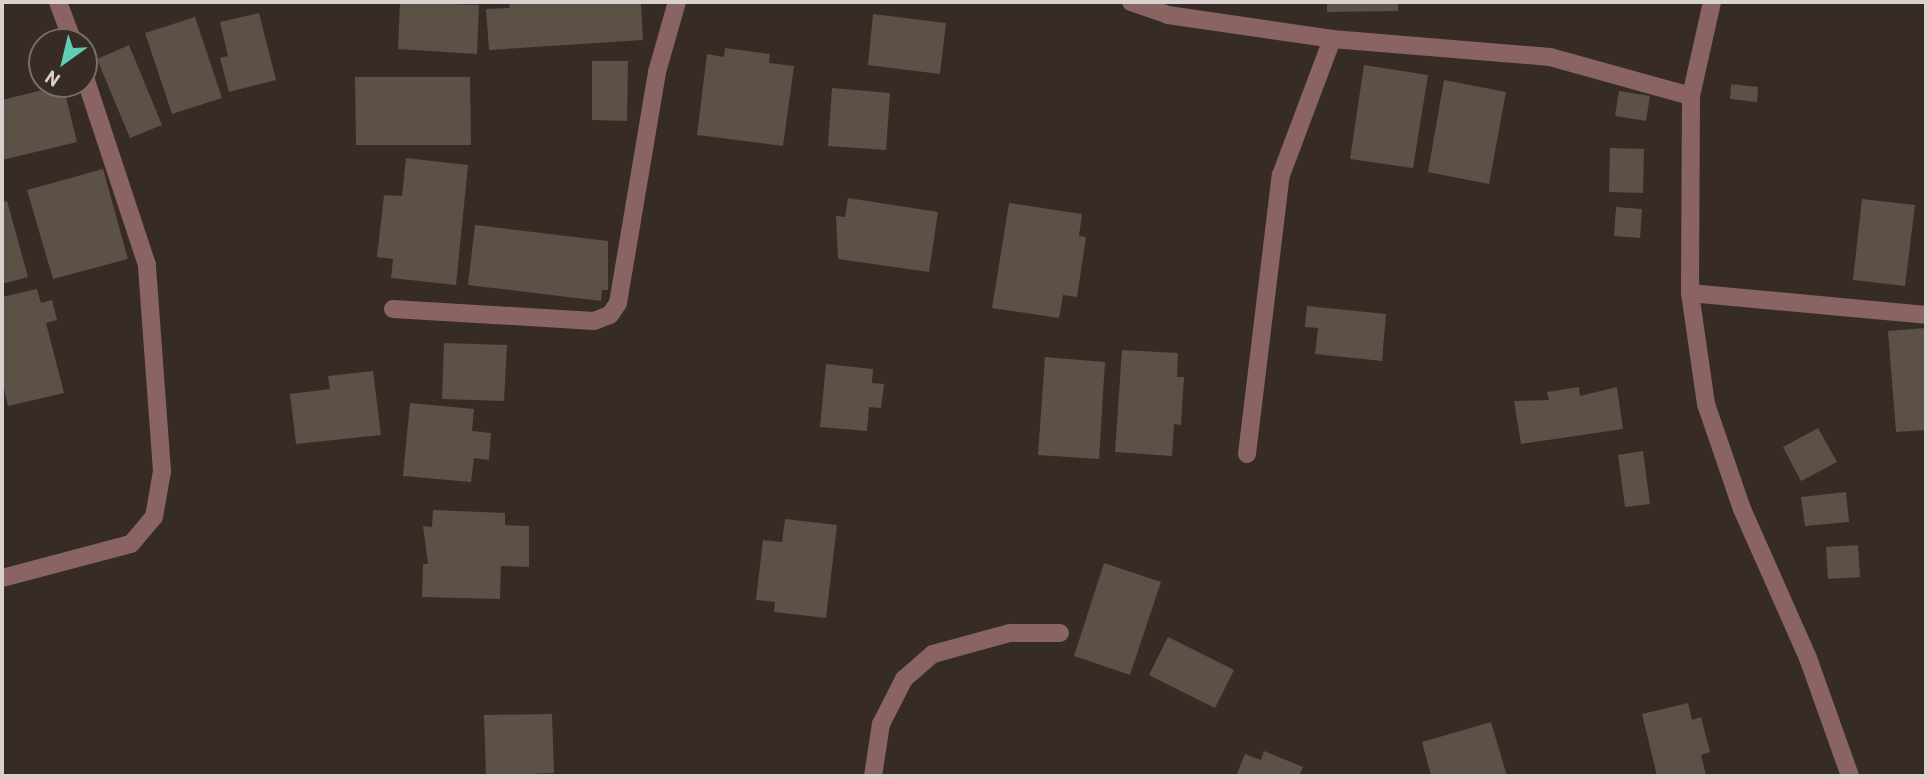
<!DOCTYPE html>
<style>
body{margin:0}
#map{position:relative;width:1928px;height:778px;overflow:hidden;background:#372b25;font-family:Barlow,sans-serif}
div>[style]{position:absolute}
.building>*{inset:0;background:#5b5146}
.minor>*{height:18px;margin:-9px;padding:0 9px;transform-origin:9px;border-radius:9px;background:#896463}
span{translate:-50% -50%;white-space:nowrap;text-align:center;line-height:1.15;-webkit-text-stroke:7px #372b25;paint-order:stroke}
.frame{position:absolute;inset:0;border:4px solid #d9d1cd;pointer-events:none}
.north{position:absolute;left:28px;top:28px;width:70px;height:70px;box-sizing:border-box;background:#372b25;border:2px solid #786d68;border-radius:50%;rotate:214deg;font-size:19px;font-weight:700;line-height:28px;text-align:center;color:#d9d1cd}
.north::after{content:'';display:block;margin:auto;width:24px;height:32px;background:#5eceb7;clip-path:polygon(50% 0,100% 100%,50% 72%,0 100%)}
</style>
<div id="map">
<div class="building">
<i style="clip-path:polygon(400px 2px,479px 5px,477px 54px,398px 49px)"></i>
<i style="clip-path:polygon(509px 2px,641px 2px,643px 40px,489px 50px,486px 9px,510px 8px)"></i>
<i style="clip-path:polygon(1327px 2px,1398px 2px,1398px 11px,1327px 12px)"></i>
<i style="clip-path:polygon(259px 13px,276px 80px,229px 92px,220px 58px,228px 56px,220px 22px)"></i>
<i style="clip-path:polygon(873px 14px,946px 23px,940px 74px,868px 65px)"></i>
<i style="clip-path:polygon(195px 17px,222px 98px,172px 114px,145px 33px)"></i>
<i style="clip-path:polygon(129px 45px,162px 125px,130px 138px,97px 59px)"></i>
<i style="clip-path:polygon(725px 48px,770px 54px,769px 63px,794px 66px,783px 146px,697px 135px,707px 54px,724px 57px)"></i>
<i style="clip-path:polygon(592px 61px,628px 61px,627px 121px,592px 120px)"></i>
<i style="clip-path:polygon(1364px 65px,1428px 75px,1413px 168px,1350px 159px)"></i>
<i style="clip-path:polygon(355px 77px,470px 77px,471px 145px,356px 145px)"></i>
<i style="clip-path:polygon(1444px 80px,1506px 92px,1489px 184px,1428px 172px)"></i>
<i style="clip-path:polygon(1731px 84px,1758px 87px,1757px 102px,1730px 99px)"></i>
<i style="clip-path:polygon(63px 85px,77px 142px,2px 160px,2px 100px)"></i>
<i style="clip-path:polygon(832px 88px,890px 93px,886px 150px,828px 146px)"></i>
<i style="clip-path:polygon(1619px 91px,1650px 96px,1646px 121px,1615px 116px)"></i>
<i style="clip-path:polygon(1610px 148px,1644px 149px,1643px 193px,1609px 192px)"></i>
<i style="clip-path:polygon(406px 158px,468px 165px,456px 285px,391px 278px,393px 259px,377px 257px,384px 195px,402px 196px)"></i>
<i style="clip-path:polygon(103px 169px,128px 259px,53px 279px,27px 190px)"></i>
<i style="clip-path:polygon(848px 198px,938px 212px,929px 272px,838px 259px,836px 216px,845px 217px)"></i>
<i style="clip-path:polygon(1862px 199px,1915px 205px,1905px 286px,1853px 280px)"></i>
<i style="clip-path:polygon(7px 201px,28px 277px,2px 284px,2px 202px)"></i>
<i style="clip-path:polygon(1009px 203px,1082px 214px,1079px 236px,1086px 237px,1077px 297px,1063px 295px,1059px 318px,992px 308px)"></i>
<i style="clip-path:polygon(1616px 207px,1642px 209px,1640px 238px,1614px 236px)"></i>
<i style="clip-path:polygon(475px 225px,608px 241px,608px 290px,602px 290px,601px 301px,468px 285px)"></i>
<i style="clip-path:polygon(37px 289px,41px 303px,52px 300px,57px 320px,46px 323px,64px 393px,8px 406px,2px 380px,2px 297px)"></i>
<i style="clip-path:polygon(1307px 306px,1386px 314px,1382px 361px,1315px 354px,1318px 328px,1305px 327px)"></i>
<i style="clip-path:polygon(1926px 328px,1926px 430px,1896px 432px,1888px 331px)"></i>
<i style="clip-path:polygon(444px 343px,507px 345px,504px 401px,442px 399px)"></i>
<i style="clip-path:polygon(1122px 350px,1178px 353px,1177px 377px,1184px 377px,1181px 425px,1174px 424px,1172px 456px,1115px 452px)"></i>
<i style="clip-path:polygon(1045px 357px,1105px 362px,1099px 459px,1038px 455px)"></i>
<i style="clip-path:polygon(826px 364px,873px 369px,872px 383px,884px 384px,881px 408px,869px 407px,867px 431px,820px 427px)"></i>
<i style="clip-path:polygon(373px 371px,381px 435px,296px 444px,290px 394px,330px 389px,328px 376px)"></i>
<i style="clip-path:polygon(1579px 387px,1580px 396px,1617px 387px,1623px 429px,1521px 444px,1514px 401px,1549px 400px,1547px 392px)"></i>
<i style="clip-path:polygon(410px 403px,474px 409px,472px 431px,491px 433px,489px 460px,474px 458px,471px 482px,403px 476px)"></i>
<i style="clip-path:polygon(1818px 428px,1837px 462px,1801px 481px,1783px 447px)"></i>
<i style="clip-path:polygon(1643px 451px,1650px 504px,1625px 507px,1618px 455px)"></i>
<i style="clip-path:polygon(1846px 492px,1849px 522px,1805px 526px,1801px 497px)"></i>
<i style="clip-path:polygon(433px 510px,505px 513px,505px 525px,529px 526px,529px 567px,501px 566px,500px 599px,422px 597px,423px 564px,428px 564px,423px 526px,432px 527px)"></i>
<i style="clip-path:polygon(785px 519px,837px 525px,826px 618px,774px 612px,775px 602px,756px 600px,763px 540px,782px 542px)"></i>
<i style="clip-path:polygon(1858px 545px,1860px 577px,1828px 579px,1826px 547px)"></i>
<i style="clip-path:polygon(1104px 563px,1161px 582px,1130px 675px,1074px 656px)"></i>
<i style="clip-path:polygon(1168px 637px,1234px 670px,1215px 708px,1149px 675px)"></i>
<i style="clip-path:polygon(1688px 703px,1692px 720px,1701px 717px,1710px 752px,1701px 755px,1706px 775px,1657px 776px,1642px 714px)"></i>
<i style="clip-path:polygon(552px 714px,554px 773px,486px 776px,484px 715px)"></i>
<i style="clip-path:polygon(1491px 722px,1507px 776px,1431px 776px,1422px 742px)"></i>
<i style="clip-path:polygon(1264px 751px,1303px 767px,1299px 776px,1236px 776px,1245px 754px,1261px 760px)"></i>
</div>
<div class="minor">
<i style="left:58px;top:2px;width:43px;rotate:69.4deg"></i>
<i style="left:1131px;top:2px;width:39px;rotate:19deg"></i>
<i style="left:1168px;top:15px;width:166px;rotate:8.3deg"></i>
<i style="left:1332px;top:39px;width:219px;rotate:4.7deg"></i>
<i style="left:1550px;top:57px;width:146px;rotate:15.5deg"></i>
<i style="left:1712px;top:2px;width:96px;rotate:102.6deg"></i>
<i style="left:1691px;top:96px;width:197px;rotate:90.3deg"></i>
<i style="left:1690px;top:293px;width:112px;rotate:81.8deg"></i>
<i style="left:1706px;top:404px;width:111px;rotate:71.1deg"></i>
<i style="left:1742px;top:509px;width:163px;rotate:66.1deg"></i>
<i style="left:1808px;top:658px;width:125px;rotate:70.4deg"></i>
<i style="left:1690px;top:293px;width:237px;rotate:5.3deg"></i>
<i style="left:393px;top:309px;width:201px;rotate:3.4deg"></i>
<i style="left:594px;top:321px;width:17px;rotate:-21deg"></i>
<i style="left:610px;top:315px;width:14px;rotate:-56deg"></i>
<i style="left:618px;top:303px;width:234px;rotate:-80.4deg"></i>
<i style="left:657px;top:72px;width:73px;rotate:-74.1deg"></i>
<i style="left:1247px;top:454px;width:281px;rotate:-83.1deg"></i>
<i style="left:1281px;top:175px;width:145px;rotate:-69.4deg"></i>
<i style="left:2px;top:578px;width:133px;rotate:-14.8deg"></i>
<i style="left:131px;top:544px;width:35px;rotate:-50deg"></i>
<i style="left:154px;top:517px;width:47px;rotate:-80.1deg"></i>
<i style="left:162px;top:471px;width:207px;rotate:-94.2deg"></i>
<i style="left:147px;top:265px;width:201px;rotate:-108.3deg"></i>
<i style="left:873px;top:776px;width:53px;rotate:-81.3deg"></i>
<i style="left:881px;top:724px;width:51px;rotate:-62.9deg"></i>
<i style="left:904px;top:679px;width:38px;rotate:-41deg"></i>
<i style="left:933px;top:654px;width:80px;rotate:-15.3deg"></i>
<i style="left:1010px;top:633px;width:50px"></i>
</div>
<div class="frame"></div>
<div class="north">N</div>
</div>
